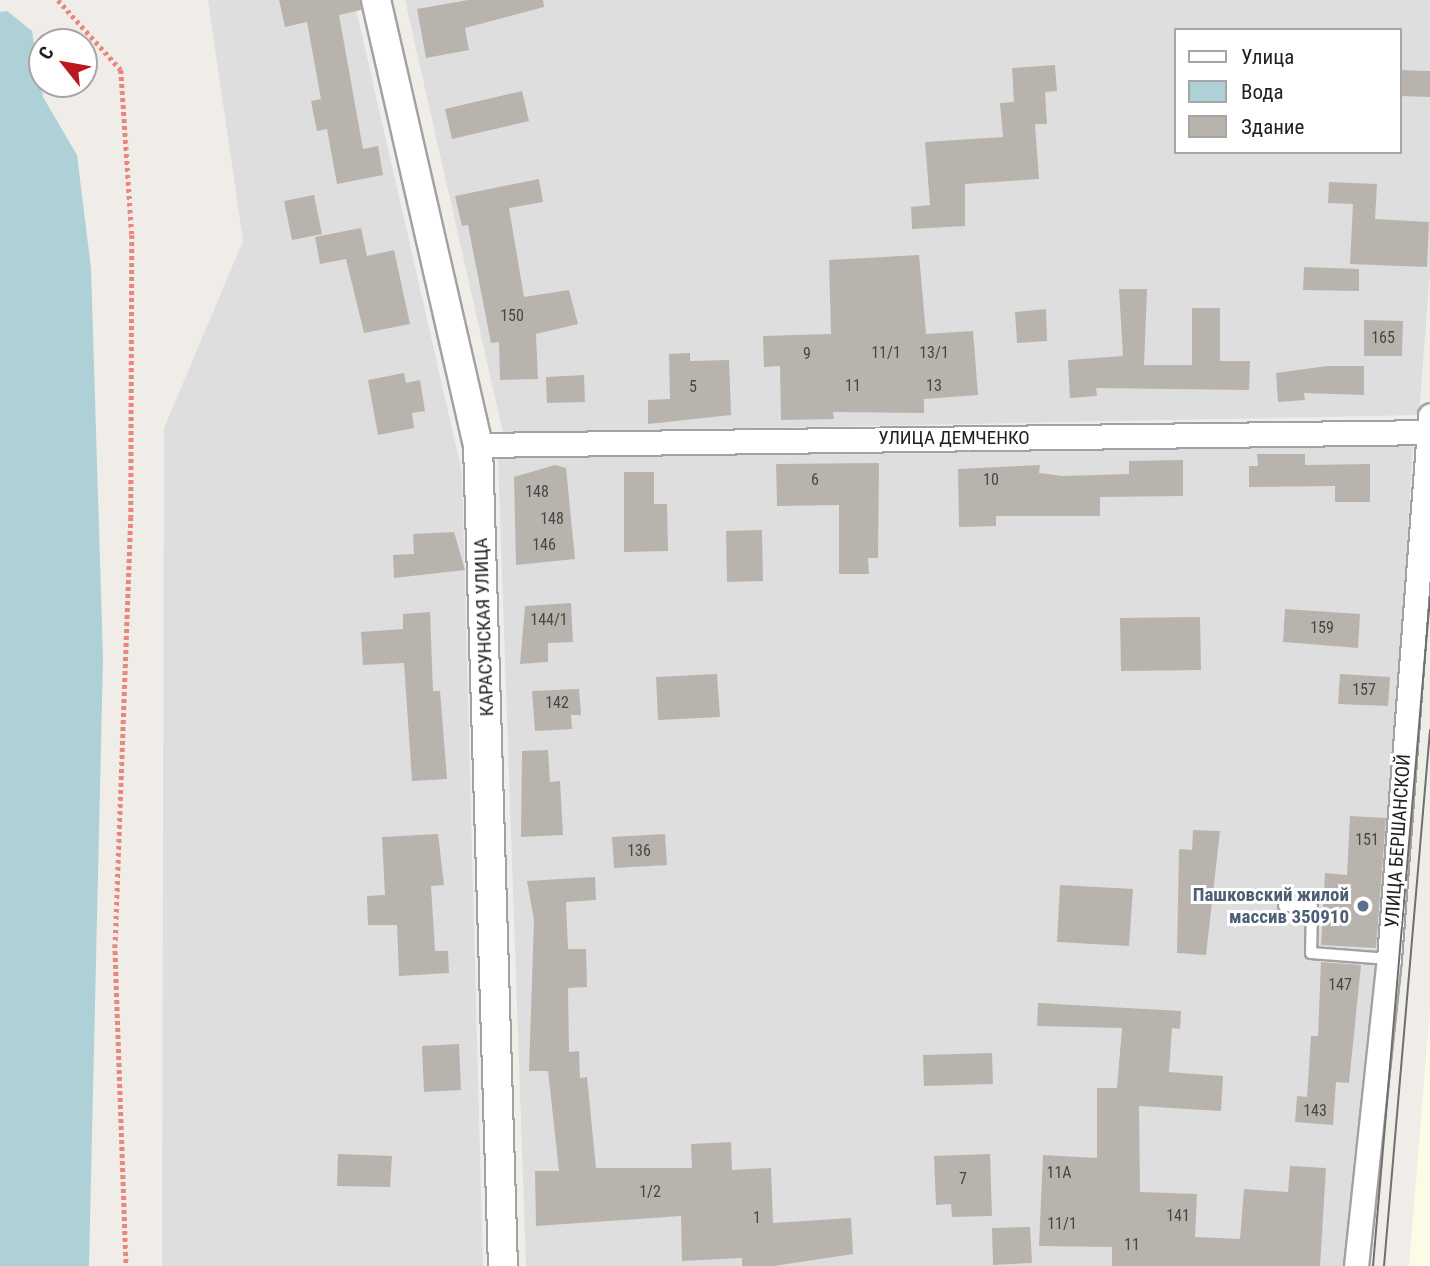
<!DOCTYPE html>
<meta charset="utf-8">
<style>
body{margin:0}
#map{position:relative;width:1430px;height:1266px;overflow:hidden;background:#f0ede9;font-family:"Roboto Condensed",sans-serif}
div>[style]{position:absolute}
.residential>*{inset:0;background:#dfdede}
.education>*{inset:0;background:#fcfbe6}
.water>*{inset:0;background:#aed1d8}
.building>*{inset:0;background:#b9b3ae}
.path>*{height:4.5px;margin-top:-2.25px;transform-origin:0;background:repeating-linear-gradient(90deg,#eb867f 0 3.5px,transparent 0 7px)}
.roads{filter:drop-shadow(2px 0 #a2a2a2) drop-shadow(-2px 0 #a2a2a2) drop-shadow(0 2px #a2a2a2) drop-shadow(0 -2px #a2a2a2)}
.service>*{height:10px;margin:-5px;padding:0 5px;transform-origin:5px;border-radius:5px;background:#fff}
.minor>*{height:23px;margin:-11.5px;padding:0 11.5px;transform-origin:11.5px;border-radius:11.5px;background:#fff}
.tertiary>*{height:28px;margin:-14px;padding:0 14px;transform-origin:14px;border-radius:14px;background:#fff}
.tram>*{height:2px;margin:-1px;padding:0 1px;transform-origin:1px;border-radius:1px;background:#6f6f6f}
.dots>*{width:19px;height:19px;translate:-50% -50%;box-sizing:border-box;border:4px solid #fff;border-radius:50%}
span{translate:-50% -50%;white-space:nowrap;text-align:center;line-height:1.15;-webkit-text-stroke:6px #fff;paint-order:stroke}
.number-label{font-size:16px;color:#474644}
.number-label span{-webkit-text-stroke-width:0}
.street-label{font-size:19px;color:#212121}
.service-label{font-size:19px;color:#4e5e75;font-weight:700}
.right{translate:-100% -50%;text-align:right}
.legend{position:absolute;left:1174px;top:28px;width:228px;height:126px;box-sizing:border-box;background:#fff;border:2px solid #a6a6a6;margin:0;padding:9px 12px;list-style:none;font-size:21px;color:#212121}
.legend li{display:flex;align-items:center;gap:14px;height:35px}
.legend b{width:35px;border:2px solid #a6a6a6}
.north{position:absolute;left:28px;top:28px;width:70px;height:70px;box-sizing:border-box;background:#fff;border:2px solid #a6a6a6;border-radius:50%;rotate:301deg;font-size:19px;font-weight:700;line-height:28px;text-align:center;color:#212121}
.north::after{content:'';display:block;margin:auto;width:24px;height:32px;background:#bb171d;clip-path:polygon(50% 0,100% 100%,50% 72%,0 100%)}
</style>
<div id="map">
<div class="residential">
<i style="clip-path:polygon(208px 0,354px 0,462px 472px,483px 1266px,162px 1266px,164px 428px,243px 241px)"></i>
<i style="clip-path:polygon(evenodd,405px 0,1430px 0,1430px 271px,1419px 415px,503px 433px,405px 0,1176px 30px,1400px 30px,1400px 152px,1176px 152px,1176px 30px)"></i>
<i style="clip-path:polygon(1413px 445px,1388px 876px,1349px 1266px,526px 1266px,498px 458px)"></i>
</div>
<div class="education">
<i style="clip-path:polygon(1430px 1008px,1430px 1266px,1409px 1266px)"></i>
</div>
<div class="water">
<i style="clip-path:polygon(7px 11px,32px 31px,43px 97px,77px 155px,91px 268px,103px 658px,89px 1266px,0 1266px,0 12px)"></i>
</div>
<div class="building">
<i style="clip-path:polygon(279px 0,360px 0,361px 10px,339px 15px,363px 149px,378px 146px,383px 175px,337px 184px,327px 129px,317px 131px,311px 101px,321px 99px,307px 22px,285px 27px)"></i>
<i style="clip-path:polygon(468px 0,543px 0,544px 7px,465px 28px,469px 50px,426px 58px,417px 9px)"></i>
<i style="clip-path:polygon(1055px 65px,1057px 91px,1045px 92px,1047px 124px,1035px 124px,1039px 179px,965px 184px,965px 226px,912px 229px,911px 207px,930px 205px,925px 142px,1003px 137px,1000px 103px,1014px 102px,1012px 68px)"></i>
<i style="clip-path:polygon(1400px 70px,1430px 71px,1430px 97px,1400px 96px)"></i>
<i style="clip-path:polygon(522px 91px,529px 121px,452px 139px,445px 109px)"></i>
<i style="clip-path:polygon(539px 179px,543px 202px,509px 208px,524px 297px,569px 290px,578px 324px,536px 334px,538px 379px,500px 380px,499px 342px,491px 343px,468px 225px,462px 226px,455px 196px)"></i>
<i style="clip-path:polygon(1329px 182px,1377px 184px,1375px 219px,1429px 222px,1427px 267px,1350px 264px,1353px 204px,1328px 203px)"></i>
<i style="clip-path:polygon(314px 195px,322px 234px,292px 240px,284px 201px)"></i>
<i style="clip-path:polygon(361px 228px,367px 256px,394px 250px,410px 324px,364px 333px,346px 259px,320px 264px,315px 237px)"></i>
<i style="clip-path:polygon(919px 255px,926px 334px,973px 331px,978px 395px,924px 399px,924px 413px,833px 412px,834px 419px,781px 420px,780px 366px,764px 367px,763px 336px,831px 334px,829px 260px)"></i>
<i style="clip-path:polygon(1304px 267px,1359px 269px,1359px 291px,1303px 290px)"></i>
<i style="clip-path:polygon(1119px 289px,1147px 289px,1144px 365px,1192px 365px,1192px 308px,1220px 308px,1220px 361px,1250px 361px,1249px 390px,1096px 388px,1097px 396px,1070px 398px,1068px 360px,1123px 356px)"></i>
<i style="clip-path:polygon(1046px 309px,1047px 341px,1017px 343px,1015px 312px)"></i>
<i style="clip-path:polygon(1364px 320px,1403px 321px,1402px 356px,1364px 356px)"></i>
<i style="clip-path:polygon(690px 353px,690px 361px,729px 360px,731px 415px,648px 424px,648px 400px,670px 399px,669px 354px)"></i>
<i style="clip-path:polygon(1327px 366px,1364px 366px,1364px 395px,1304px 393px,1305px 400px,1278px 402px,1276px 373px)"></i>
<i style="clip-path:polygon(404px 373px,406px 383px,420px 380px,425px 411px,412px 413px,414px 428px,378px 435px,368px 380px)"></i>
<i style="clip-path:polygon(584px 375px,585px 402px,547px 403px,546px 377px)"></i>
<i style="clip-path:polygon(1257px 454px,1305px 454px,1305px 465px,1370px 464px,1370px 502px,1335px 502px,1335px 486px,1249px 487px,1249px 466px,1258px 466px)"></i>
<i style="clip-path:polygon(1183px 460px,1183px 496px,1100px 497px,1100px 516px,996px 516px,996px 526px,959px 527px,958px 469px,1040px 465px,1039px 473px,1063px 476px,1129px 474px,1129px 461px)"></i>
<i style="clip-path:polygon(879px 463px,878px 558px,868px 558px,869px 574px,839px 574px,839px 505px,777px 506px,776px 464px)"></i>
<i style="clip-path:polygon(555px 465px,566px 468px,575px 559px,516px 565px,514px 477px)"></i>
<i style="clip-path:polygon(624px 472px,654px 472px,654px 504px,667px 504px,668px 551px,624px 552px)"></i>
<i style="clip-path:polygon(762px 530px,763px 581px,727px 582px,726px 531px)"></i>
<i style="clip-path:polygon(454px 532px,465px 570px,394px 578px,393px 555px,414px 554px,413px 534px)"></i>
<i style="clip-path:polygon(571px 603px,573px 642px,548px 643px,548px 662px,520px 664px,525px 606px)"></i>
<i style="clip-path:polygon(1285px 609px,1360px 614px,1358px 648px,1283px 642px)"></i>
<i style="clip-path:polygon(430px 612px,433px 691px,440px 691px,447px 779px,412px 781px,404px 663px,363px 665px,361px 632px,403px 629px,403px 614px)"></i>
<i style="clip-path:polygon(1200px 617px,1201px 670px,1121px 671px,1120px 618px)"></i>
<i style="clip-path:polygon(717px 674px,720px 717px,658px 720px,656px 677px)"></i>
<i style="clip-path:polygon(1340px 674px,1390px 677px,1388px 706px,1338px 704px)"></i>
<i style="clip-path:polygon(579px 689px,581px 715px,571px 715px,572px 729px,535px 731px,532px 691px)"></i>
<i style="clip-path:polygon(548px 750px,550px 782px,560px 781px,563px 835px,521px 837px,522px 751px)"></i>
<i style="clip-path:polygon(1350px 816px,1386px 818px,1376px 948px,1321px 945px,1325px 873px,1347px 875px)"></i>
<i style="clip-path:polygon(1193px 830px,1220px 831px,1206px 955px,1177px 953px,1179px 849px,1192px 850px)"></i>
<i style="clip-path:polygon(438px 834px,444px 885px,431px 886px,435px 951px,448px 951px,449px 973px,399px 976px,397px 925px,368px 925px,367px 896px,385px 895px,382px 837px)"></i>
<i style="clip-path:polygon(665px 834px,667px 865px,614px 868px,612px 837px)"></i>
<i style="clip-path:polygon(595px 877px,596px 900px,566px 902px,568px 949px,586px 949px,587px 987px,568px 988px,569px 1052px,579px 1051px,580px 1078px,587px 1077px,596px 1168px,692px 1168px,691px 1144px,731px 1142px,732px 1170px,771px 1168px,773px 1223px,851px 1218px,853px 1254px,774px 1266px,742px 1266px,742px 1258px,682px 1261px,681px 1216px,536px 1226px,535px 1171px,559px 1171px,548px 1071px,529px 1071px,534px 920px,527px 881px)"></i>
<i style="clip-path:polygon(1060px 885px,1133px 889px,1129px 946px,1057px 942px)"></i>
<i style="clip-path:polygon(1321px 962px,1361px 965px,1349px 1083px,1336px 1082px,1333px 1125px,1295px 1122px,1297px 1096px,1307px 1097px,1311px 1036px,1318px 1036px)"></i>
<i style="clip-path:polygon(1038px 1003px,1181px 1011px,1180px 1029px,1172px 1028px,1169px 1072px,1223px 1076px,1221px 1111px,1139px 1106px,1140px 1192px,1197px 1194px,1195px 1237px,1240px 1239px,1244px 1189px,1288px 1192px,1290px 1166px,1326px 1168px,1320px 1266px,1112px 1266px,1112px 1247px,1039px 1246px,1043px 1155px,1097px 1158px,1097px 1088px,1117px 1088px,1122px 1028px,1037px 1026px)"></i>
<i style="clip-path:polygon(459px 1044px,461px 1090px,424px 1092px,422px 1046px)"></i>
<i style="clip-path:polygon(992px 1053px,993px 1084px,924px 1086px,923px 1055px)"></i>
<i style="clip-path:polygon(338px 1154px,392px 1156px,390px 1187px,337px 1186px)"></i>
<i style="clip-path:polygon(990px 1154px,992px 1216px,952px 1217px,951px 1204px,936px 1205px,934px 1156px)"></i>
<i style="clip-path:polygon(1030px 1227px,1032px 1263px,993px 1265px,992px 1228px)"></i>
</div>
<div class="path">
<i style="left:58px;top:0;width:94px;rotate:48deg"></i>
<i style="left:121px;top:70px;width:165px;rotate:86.2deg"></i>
<i style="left:132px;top:235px;width:282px;rotate:90.2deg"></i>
<i style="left:131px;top:517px;width:427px;rotate:92.1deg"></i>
<i style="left:115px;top:944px;width:322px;rotate:88deg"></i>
</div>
<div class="roads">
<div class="service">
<i style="left:1284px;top:906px;width:28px;rotate:2deg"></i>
<i style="left:1312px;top:907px;width:46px;rotate:91.2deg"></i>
<i style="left:1311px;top:953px;width:78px;rotate:4.4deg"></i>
</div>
<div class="minor">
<i style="left:478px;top:445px;width:952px;rotate:-0.78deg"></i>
<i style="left:1356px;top:1266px;width:309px;rotate:-83.9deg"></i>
<i style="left:1389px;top:959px;width:545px;rotate:-85.68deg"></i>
</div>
<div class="tertiary">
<i style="left:376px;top:0;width:457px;rotate:77.1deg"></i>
<i style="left:478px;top:445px;width:821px;rotate:88.26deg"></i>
</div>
</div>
<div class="tram">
<i style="left:1373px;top:1266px;width:671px;rotate:-85.13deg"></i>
<i style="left:1384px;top:1266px;width:538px;rotate:-85.09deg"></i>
</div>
<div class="dots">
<i style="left:1363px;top:906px;background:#5c6f8a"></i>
</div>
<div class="number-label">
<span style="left:512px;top:316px">150</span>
<span style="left:1383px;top:338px">165</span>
<span style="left:886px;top:353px">11/1</span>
<span style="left:934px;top:353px">13/1</span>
<span style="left:807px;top:354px">9</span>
<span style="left:853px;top:386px">11</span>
<span style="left:934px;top:386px">13</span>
<span style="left:693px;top:387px">5</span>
<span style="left:815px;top:480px">6</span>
<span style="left:991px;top:480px">10</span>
<span style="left:537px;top:492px">148</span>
<span style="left:552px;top:519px">148</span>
<span style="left:544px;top:545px">146</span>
<span style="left:549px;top:620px">144/1</span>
<span style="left:1322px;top:628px">159</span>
<span style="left:1364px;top:690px">157</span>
<span style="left:557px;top:703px">142</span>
<span style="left:1367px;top:840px">151</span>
<span style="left:639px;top:851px">136</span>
<span style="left:1340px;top:985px">147</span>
<span style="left:1315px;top:1111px">143</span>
<span style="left:1059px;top:1173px">11А</span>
<span style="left:963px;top:1179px">7</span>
<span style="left:650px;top:1192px">1/2</span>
<span style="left:1178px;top:1216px">141</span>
<span style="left:757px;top:1218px">1</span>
<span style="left:1062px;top:1224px">11/1</span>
<span style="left:1132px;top:1245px">11</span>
</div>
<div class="street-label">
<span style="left:954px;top:438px">УЛИЦА ДЕМЧЕНКО</span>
<span style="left:484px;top:627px;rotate:-92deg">КАРАСУНСКАЯ УЛИЦА</span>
<span style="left:1398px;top:841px;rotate:-86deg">УЛИЦА БЕРШАНСКОЙ</span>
</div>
<div class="service-label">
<span class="right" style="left:1349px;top:906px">Пашковский жилой<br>массив 350910</span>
</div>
<ul class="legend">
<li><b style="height:9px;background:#fff"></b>Улица</li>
<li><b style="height:19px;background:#aed1d8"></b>Вода</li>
<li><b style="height:19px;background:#b9b3ae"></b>Здание</li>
</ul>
<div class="north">С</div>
</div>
